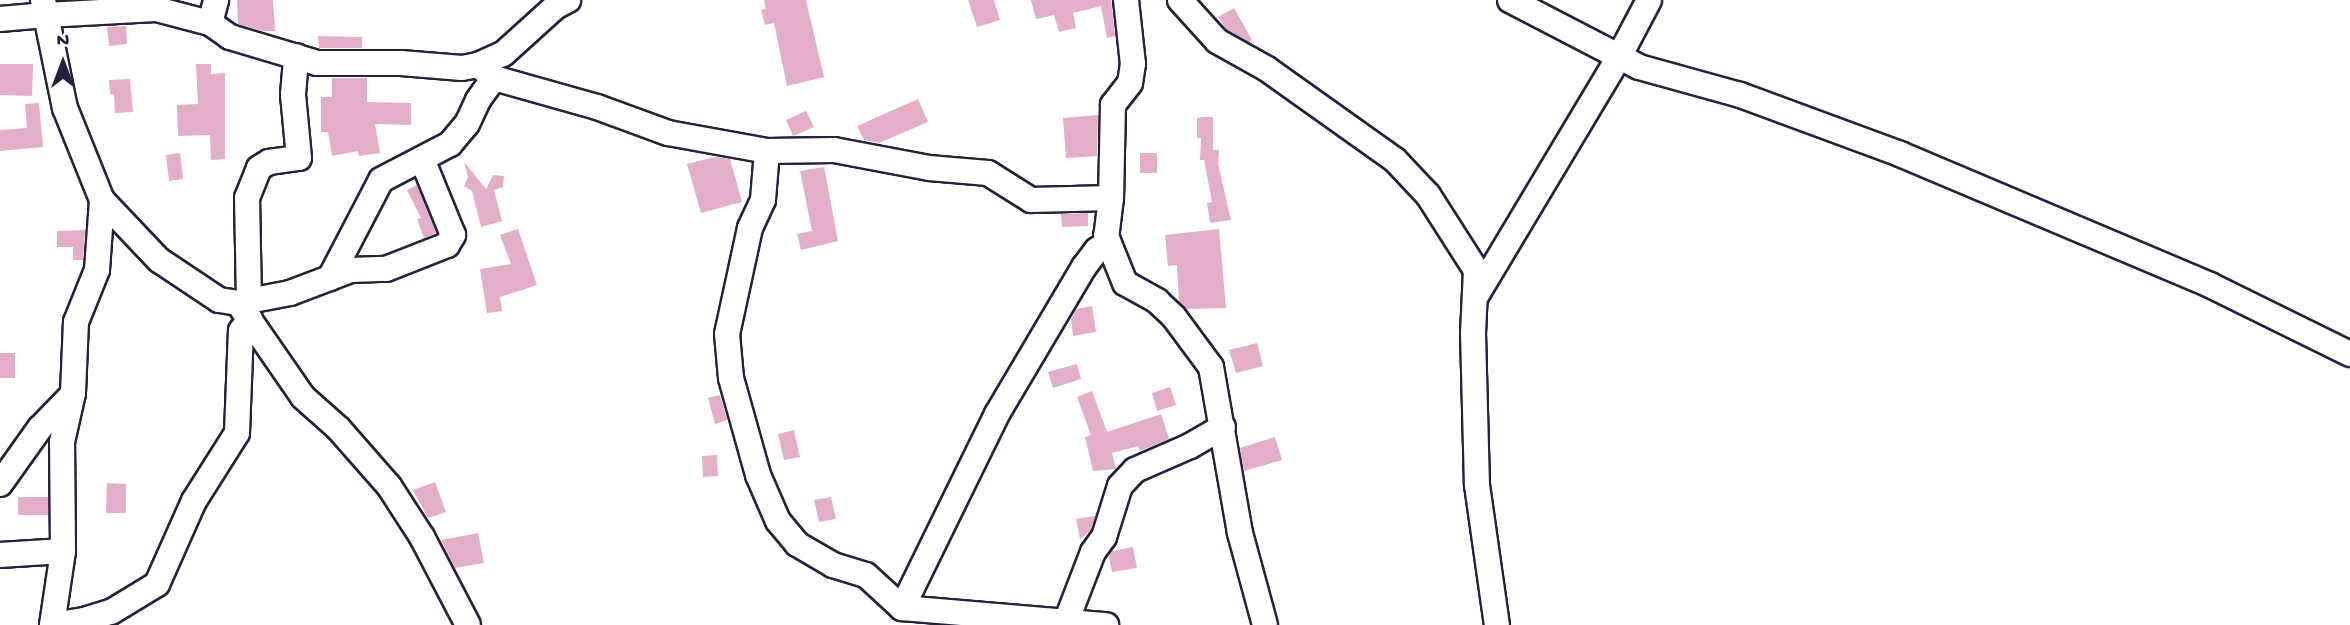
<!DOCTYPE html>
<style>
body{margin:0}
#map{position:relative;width:2350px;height:625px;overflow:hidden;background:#fff;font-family:"Gochi Hand",sans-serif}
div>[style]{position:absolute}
.building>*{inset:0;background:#e3aec7}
.roads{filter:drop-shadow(2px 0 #22223b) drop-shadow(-2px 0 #22223b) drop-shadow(0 2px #22223b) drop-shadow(0 -2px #22223b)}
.minor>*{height:24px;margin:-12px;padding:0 12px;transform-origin:12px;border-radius:12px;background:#fff}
span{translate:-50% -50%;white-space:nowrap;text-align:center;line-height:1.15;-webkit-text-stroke:5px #fff;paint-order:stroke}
.north{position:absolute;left:28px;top:28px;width:70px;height:70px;-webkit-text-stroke:5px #fff;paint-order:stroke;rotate:0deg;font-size:19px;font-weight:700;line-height:28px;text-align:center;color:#22223b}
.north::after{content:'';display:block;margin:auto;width:24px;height:32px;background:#22223b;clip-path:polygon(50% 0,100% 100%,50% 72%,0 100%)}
</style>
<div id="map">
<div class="building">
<i style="clip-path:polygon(237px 0,273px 0,275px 31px,263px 31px,238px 24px)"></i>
<i style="clip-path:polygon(764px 0,806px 0,824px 77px,787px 86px,774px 23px,765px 25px,761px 10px,766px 9px)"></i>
<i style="clip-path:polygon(968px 0,994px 0,1000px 20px,977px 27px)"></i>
<i style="clip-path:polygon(1031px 0,1111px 0,1115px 36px,1107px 38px,1101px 6px,1073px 13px,1076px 28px,1059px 32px,1054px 15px,1036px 19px)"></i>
<i style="clip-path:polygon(1234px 8px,1252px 40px,1249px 42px,1226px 29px,1218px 17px)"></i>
<i style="clip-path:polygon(126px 26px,127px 44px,109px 46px,107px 27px)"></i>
<i style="clip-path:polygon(318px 36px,362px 37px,362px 48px,319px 48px)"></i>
<i style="clip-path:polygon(0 64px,33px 64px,32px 96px,0 95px)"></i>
<i style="clip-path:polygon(196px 64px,211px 64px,211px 74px,225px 73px,225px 159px,211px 160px,210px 135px,178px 136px,177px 105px,198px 104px)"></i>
<i style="clip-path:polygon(332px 78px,367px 78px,367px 102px,411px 103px,411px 125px,375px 124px,380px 153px,359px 156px,358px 151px,332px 156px,328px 132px,321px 132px,321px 97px,332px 97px)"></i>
<i style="clip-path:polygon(130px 79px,133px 112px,115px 113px,114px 94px,110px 94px,109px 80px)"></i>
<i style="clip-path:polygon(918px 99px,928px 122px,879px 143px,864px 140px,857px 126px)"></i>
<i style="clip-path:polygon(39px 103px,43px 147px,0 151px,0 130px,27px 128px,25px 104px)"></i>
<i style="clip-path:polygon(806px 111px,814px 127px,793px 136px,786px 120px)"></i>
<i style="clip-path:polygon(1098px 115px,1097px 156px,1066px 158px,1063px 118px)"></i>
<i style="clip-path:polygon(1202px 117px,1213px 117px,1213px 150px,1219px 150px,1218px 164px,1231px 220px,1210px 223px,1207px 203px,1212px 202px,1204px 160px,1200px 160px,1201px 138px,1197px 138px,1197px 118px)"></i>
<i style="clip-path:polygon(180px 153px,183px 179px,169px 181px,166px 155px)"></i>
<i style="clip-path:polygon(1140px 153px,1157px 153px,1157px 173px,1140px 173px)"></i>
<i style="clip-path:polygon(715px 157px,730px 159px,742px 202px,701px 213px,687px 164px)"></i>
<i style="clip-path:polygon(464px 162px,486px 189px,493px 175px,504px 176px,503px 187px,494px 190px,502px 221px,481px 227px,472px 191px,464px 186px,468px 177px)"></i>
<i style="clip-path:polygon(824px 167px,838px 241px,801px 250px,797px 234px,812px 231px,800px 171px)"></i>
<i style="clip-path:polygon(417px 185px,436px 233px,424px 238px,417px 219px,421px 218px,407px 190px)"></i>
<i style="clip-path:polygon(1088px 213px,1088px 226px,1062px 227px,1061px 214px)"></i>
<i style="clip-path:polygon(518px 229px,537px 285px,500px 297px,502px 311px,487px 313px,480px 269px,511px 264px,500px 235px)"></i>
<i style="clip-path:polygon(1219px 229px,1226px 308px,1187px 309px,1179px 302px,1177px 265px,1168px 266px,1165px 235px)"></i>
<i style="clip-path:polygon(85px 230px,83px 260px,73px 260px,73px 247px,57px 247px,57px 231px)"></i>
<i style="clip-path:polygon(1092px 306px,1096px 332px,1073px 336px,1071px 319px,1077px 309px)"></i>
<i style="clip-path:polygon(1257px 343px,1263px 366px,1236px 373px,1229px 350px)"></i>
<i style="clip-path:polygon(0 353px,15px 353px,15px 378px,0 378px)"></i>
<i style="clip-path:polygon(1077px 364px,1081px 379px,1053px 388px,1048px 372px)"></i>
<i style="clip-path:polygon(1170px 387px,1176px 405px,1157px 411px,1152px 393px)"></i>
<i style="clip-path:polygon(1092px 391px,1107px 432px,1161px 414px,1169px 439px,1140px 451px,1138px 446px,1112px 453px,1116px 469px,1093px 471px,1085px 437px,1091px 435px,1077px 397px)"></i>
<i style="clip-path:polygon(720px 395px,727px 420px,715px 424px,708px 398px)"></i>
<i style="clip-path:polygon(794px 430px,800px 457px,784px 460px,778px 434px)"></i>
<i style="clip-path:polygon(1275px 437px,1282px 460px,1244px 471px,1240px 448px)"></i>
<i style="clip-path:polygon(717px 455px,718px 476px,703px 477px,702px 456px)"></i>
<i style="clip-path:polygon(435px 482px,446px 512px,428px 518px,413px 490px)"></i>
<i style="clip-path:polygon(107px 483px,126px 484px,126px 513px,106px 513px)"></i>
<i style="clip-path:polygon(18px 497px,48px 497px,48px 515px,18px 515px)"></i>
<i style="clip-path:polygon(831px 497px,836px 519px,819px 522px,814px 500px)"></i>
<i style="clip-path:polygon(1095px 516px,1091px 530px,1080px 539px,1076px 519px)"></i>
<i style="clip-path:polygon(478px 533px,484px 563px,455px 568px,441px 540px)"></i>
<i style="clip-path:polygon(1133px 547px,1137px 568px,1112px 572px,1109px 556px,1112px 551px)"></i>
</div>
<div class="roads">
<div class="minor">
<i style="left:43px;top:0;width:15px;rotate:79deg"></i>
<i style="left:46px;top:15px;width:110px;rotate:-3.1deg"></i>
<i style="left:156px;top:9px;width:56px;rotate:14.5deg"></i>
<i style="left:210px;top:23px;width:24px;rotate:35deg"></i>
<i style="left:230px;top:37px;width:91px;rotate:16.6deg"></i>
<i style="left:317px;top:63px;width:84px"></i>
<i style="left:401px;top:63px;width:61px;rotate:4.7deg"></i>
<i style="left:462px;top:68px;width:16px;rotate:-11deg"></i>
<i style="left:478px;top:65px;width:27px;rotate:-24deg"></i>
<i style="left:503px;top:54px;width:70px;rotate:-42.1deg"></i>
<i style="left:555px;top:7px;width:15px;rotate:-28deg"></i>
<i style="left:1126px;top:0;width:64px;rotate:83.8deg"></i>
<i style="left:1133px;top:64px;width:19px;rotate:99deg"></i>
<i style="left:1130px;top:83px;width:28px;rotate:128deg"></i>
<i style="left:1113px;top:105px;width:93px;rotate:91.2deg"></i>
<i style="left:1111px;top:198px;width:38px;rotate:97deg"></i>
<i style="left:1106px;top:236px;width:51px;rotate:68deg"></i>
<i style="left:1125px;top:283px;width:37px;rotate:29deg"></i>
<i style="left:1157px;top:301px;width:23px;rotate:43deg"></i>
<i style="left:1174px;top:317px;width:62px;rotate:53.5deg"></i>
<i style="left:1211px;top:367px;width:169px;rotate:80.1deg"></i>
<i style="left:1240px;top:533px;width:95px;rotate:74.8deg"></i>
<i style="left:1180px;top:0;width:55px;rotate:47.9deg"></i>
<i style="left:1217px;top:41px;width:57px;rotate:29.2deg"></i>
<i style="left:1267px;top:69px;width:157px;rotate:35.4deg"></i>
<i style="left:1395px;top:160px;width:48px;rotate:46.7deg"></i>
<i style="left:1428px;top:195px;width:89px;rotate:57.4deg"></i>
<i style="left:1476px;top:270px;width:63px;rotate:92.7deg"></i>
<i style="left:1473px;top:333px;width:152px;rotate:88.5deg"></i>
<i style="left:1477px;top:485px;width:141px;rotate:81.9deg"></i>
<i style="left:1510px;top:0;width:145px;rotate:27.4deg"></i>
<i style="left:1639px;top:67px;width:105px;rotate:15.5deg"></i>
<i style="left:1740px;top:95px;width:171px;rotate:20.2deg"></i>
<i style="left:1900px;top:154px;width:337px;rotate:22.9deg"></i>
<i style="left:2210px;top:285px;width:156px;rotate:26.2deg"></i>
<i style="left:0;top:19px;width:46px;rotate:-5deg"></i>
<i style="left:46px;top:15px;width:95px;rotate:78.5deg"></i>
<i style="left:65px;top:108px;width:99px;rotate:68.1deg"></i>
<i style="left:102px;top:200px;width:83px;rotate:46.5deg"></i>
<i style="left:159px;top:260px;width:72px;rotate:33.7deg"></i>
<i style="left:219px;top:300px;width:19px;rotate:9deg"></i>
<i style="left:238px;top:303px;width:114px;rotate:55.3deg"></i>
<i style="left:303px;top:397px;width:47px;rotate:41.5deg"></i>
<i style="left:338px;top:428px;width:77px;rotate:48.7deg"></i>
<i style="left:389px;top:486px;width:61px;rotate:57.1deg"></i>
<i style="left:422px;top:537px;width:99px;rotate:62.4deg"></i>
<i style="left:210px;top:23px;width:24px;rotate:-75deg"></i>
<i style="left:478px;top:65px;width:21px;rotate:39deg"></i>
<i style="left:494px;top:78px;width:107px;rotate:15.7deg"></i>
<i style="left:597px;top:107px;width:76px;rotate:20.1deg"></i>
<i style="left:668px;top:133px;width:101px;rotate:10.3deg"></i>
<i style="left:767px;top:151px;width:67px;rotate:-0.9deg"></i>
<i style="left:834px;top:150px;width:97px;rotate:10.7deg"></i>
<i style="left:929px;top:168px;width:59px;rotate:4.8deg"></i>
<i style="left:988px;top:173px;width:51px;rotate:32.1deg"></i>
<i style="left:1031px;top:200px;width:80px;rotate:-1.4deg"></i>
<i style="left:767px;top:151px;width:49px;rotate:94.7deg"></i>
<i style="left:763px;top:200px;width:31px;rotate:115deg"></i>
<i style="left:750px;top:228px;width:108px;rotate:102.2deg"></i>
<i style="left:727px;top:334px;width:44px;rotate:84.8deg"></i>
<i style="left:731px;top:378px;width:101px;rotate:74.4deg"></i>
<i style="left:758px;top:475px;width:50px;rotate:66.5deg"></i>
<i style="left:778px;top:521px;width:30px;rotate:50deg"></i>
<i style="left:797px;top:544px;width:42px;rotate:30.3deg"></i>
<i style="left:833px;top:565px;width:34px;rotate:17deg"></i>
<i style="left:866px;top:575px;width:49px;rotate:42.5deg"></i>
<i style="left:902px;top:608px;width:205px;rotate:4.8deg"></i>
<i style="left:330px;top:278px;width:110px;rotate:-62.5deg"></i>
<i style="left:381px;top:180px;width:78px;rotate:-27.6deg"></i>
<i style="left:450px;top:144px;width:26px;rotate:-50deg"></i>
<i style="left:467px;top:124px;width:26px;rotate:-65deg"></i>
<i style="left:478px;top:100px;width:27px;rotate:-54deg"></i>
<i style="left:1476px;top:296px;width:279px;rotate:-59.1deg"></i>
<i style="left:1619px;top:57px;width:64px;rotate:-62.2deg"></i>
<i style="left:249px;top:301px;width:103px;rotate:-91.1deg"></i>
<i style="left:247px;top:198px;width:32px;rotate:-68deg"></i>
<i style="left:259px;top:168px;width:12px;rotate:-31deg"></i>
<i style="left:269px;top:162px;width:30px;rotate:-8deg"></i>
<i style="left:299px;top:158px;width:64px;rotate:-95.4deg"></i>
<i style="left:293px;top:94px;width:38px;rotate:-85deg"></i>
<i style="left:238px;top:303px;width:53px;rotate:-10.9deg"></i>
<i style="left:290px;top:293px;width:65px;rotate:-20.7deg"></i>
<i style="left:351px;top:270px;width:35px;rotate:-2deg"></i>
<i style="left:386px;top:269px;width:66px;rotate:-21.5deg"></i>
<i style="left:447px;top:245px;width:12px;rotate:-59deg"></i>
<i style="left:453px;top:235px;width:82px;rotate:-112.2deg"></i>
<i style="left:0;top:484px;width:69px;rotate:-54.5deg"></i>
<i style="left:40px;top:428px;width:47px;rotate:-45.9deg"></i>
<i style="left:0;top:555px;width:63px;rotate:-3.6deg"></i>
<i style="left:902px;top:608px;width:216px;rotate:-63.9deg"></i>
<i style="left:997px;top:414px;width:171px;rotate:-59.4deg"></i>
<i style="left:1084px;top:267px;width:21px;rotate:-53deg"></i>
<i style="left:1097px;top:250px;width:14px;rotate:-34deg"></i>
<i style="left:1066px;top:622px;width:75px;rotate:-68.9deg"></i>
<i style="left:1093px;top:552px;width:19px;rotate:-54deg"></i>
<i style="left:1104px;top:537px;width:53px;rotate:-72.6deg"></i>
<i style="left:1120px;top:486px;width:22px;rotate:-47deg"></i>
<i style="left:1135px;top:470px;width:60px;rotate:-23.6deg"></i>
<i style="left:1190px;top:446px;width:38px;rotate:-30deg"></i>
<i style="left:52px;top:625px;width:75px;rotate:-81.5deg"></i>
<i style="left:63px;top:551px;width:109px;rotate:-90.5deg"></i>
<i style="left:62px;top:442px;width:50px;rotate:-77.3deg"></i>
<i style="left:73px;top:393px;width:71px;rotate:-87.6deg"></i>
<i style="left:76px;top:322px;width:56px;rotate:-68deg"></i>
<i style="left:97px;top:270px;width:70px;rotate:-85.9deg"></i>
<i style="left:52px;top:625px;width:32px;rotate:-9deg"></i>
<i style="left:84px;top:620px;width:28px;rotate:-17deg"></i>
<i style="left:111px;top:612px;width:54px;rotate:-31.3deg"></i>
<i style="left:157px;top:584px;width:91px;rotate:-66deg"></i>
<i style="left:194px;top:501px;width:80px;rotate:-57.7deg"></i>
<i style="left:237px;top:433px;width:102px;rotate:-87.8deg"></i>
<i style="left:241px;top:331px;width:15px;rotate:-53deg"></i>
</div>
</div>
<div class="north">N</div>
</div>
